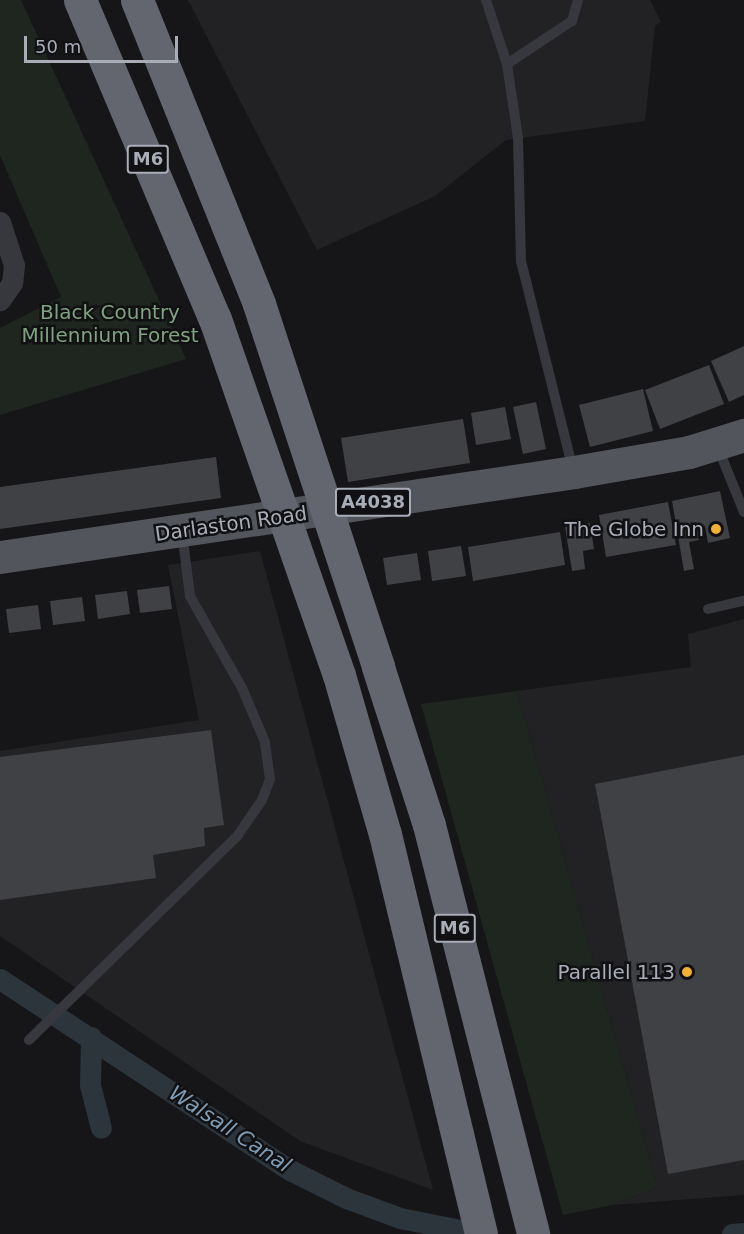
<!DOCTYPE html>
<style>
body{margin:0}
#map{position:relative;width:744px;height:1234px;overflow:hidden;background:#161618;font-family:"DejaVu Sans",sans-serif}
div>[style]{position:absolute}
.built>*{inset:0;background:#222225}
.green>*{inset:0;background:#1e261f}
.canal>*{height:21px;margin:-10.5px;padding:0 10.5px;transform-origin:10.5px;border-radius:10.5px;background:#2c353c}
.building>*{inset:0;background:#404145}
.lane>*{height:10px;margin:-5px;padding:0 5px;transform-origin:5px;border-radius:5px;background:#37383d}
.street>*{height:21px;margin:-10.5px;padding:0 10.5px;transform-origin:10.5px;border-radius:10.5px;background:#37383d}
.primary>*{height:33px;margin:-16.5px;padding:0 16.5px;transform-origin:16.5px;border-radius:16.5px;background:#53555c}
.highway>*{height:33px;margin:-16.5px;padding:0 16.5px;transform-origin:16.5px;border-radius:16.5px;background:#63666e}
.highway-bridge>*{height:33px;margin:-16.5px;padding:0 16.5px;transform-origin:16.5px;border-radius:16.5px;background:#63666e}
.dots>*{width:16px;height:16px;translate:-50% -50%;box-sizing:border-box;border:3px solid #111113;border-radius:50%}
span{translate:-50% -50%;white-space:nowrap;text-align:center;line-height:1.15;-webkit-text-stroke:5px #111113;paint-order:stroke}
.shield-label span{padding:2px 4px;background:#111113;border:2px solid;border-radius:4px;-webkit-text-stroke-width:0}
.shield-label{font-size:18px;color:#a8adb8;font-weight:700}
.park-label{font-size:20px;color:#7fa381}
.street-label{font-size:20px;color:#a8adb8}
.poi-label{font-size:20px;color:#a8adb8}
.right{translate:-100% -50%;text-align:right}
.water-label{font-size:21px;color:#7f9bb3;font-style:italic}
.scale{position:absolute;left:24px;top:36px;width:154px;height:27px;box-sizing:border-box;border:3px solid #a8adb8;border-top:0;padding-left:8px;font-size:18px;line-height:21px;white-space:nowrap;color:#a8adb8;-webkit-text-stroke:4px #111113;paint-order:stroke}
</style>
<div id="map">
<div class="built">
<i style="clip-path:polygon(188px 0,650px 0,661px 22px,655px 26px,645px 121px,506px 140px,435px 196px,317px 250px)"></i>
<i style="clip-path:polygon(260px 551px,433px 1190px,300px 1141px,0 936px,0 751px,199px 720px,168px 565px)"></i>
<i style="clip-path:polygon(744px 619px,744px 1195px,612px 1205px,658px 1187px,517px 691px,691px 667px,688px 634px)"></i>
</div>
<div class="green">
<i style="clip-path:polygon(0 0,21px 0,186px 359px,0 415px,0 328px,61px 297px,0 155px)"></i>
<i style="clip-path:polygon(517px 691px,658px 1187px,612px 1205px,563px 1215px,421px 704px)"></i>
</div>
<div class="canal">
<i style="left:0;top:979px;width:347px;rotate:33.4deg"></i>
<i style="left:290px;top:1170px;width:63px;rotate:26.6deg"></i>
<i style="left:346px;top:1198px;width:58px;rotate:20.3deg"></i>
<i style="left:400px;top:1218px;width:82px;rotate:11.3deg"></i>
<i style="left:91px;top:1037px;width:48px;rotate:91.2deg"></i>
<i style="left:90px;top:1085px;width:44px;rotate:75.7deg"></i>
<i style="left:732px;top:1234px;width:12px;rotate:-5deg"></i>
</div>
<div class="building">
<i style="clip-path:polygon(744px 346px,744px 395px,729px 402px,711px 361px)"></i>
<i style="clip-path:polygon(709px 365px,724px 404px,660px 429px,645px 390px)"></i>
<i style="clip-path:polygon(643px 389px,653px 431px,590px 447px,579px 405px)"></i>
<i style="clip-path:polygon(536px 402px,546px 449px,523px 454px,513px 407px)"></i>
<i style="clip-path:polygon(505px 407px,511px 439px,476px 445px,471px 413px)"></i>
<i style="clip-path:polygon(463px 419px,470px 463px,348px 482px,341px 438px)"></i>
<i style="clip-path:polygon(216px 457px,221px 498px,0 529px,0 487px)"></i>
<i style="clip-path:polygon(720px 491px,730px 538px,708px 543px,705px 526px,697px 527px,699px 540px,689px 542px,694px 569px,684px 571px,672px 501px)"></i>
<i style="clip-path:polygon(668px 502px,676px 545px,606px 557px,599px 515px)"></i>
<i style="clip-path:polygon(590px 523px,594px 549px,583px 551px,585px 569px,572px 571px,565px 527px)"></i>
<i style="clip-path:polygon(560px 532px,565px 565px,473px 581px,468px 547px)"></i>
<i style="clip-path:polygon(461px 546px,466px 576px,432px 581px,428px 551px)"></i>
<i style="clip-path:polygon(417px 553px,421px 580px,387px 585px,383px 558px)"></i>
<i style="clip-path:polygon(169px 586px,172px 609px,140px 613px,137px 590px)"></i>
<i style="clip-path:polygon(127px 591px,130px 614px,98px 619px,95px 595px)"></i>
<i style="clip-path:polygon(82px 597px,85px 621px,53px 625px,50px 601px)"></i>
<i style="clip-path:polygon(38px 605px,41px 629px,9px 633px,6px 609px)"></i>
<i style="clip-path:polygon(211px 730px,224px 825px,204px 828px,205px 846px,153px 855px,156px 878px,0 900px,0 757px)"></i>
<i style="clip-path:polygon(744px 755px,744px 1160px,668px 1174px,595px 784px)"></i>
</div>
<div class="lane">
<i style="left:486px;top:0;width:67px;rotate:71.8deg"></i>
<i style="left:507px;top:64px;width:75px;rotate:81.5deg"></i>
<i style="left:518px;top:138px;width:123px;rotate:88.6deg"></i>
<i style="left:521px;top:261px;width:214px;rotate:76deg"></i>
<i style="left:507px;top:64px;width:78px;rotate:-33.5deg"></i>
<i style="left:572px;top:21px;width:22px;rotate:-74deg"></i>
<i style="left:718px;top:448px;width:69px;rotate:67.9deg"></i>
<i style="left:708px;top:609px;width:37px;rotate:-13deg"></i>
<i style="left:29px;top:1040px;width:293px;rotate:-44.4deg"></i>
<i style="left:238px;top:835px;width:42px;rotate:-55.6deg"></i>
<i style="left:262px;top:800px;width:22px;rotate:-69deg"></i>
<i style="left:270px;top:779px;width:37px;rotate:-98deg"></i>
<i style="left:265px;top:742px;width:59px;rotate:-113.1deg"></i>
<i style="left:242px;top:688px;width:106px;rotate:-119.5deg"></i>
<i style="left:190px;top:596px;width:64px;rotate:-97.1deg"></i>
</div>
<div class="street">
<i style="left:0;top:222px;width:45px;rotate:72deg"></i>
<i style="left:14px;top:265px;width:18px;rotate:96deg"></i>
<i style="left:12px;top:283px;width:21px;rotate:125deg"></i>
</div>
<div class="primary">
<i style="left:0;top:557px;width:580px;rotate:-8.42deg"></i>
<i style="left:574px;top:472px;width:117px;rotate:-9.9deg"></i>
<i style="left:689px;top:452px;width:58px;rotate:-17.2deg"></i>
</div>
<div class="highway">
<i style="left:80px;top:0;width:346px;rotate:67.1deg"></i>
<i style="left:137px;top:0;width:328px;rotate:68.1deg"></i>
<i style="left:378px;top:667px;width:166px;rotate:72.1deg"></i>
<i style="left:429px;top:825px;width:422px;rotate:75.7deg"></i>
<i style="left:339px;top:675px;width:166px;rotate:73.9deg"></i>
<i style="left:385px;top:834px;width:411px;rotate:76.5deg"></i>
</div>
<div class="highway-bridge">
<i style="left:259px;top:304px;width:382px;rotate:71.8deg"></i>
<i style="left:215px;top:319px;width:377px;rotate:70.8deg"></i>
</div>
<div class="dots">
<i style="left:716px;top:529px;background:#f2b134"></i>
<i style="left:687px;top:972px;background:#f2b134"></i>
</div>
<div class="shield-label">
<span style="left:148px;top:159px">M6</span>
<span style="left:373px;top:502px">A4038</span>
<span style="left:455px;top:928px">M6</span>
</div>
<div class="park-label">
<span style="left:110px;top:324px">Black Country<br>Millennium Forest</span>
</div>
<div class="street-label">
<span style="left:231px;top:524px;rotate:-8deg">Darlaston Road</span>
</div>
<div class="poi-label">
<span class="right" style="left:704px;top:529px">The Globe Inn</span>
<span class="right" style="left:675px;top:972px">Parallel 113</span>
</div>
<div class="water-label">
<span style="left:230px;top:1129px;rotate:33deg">Walsall Canal</span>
</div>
<div class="scale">50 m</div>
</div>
